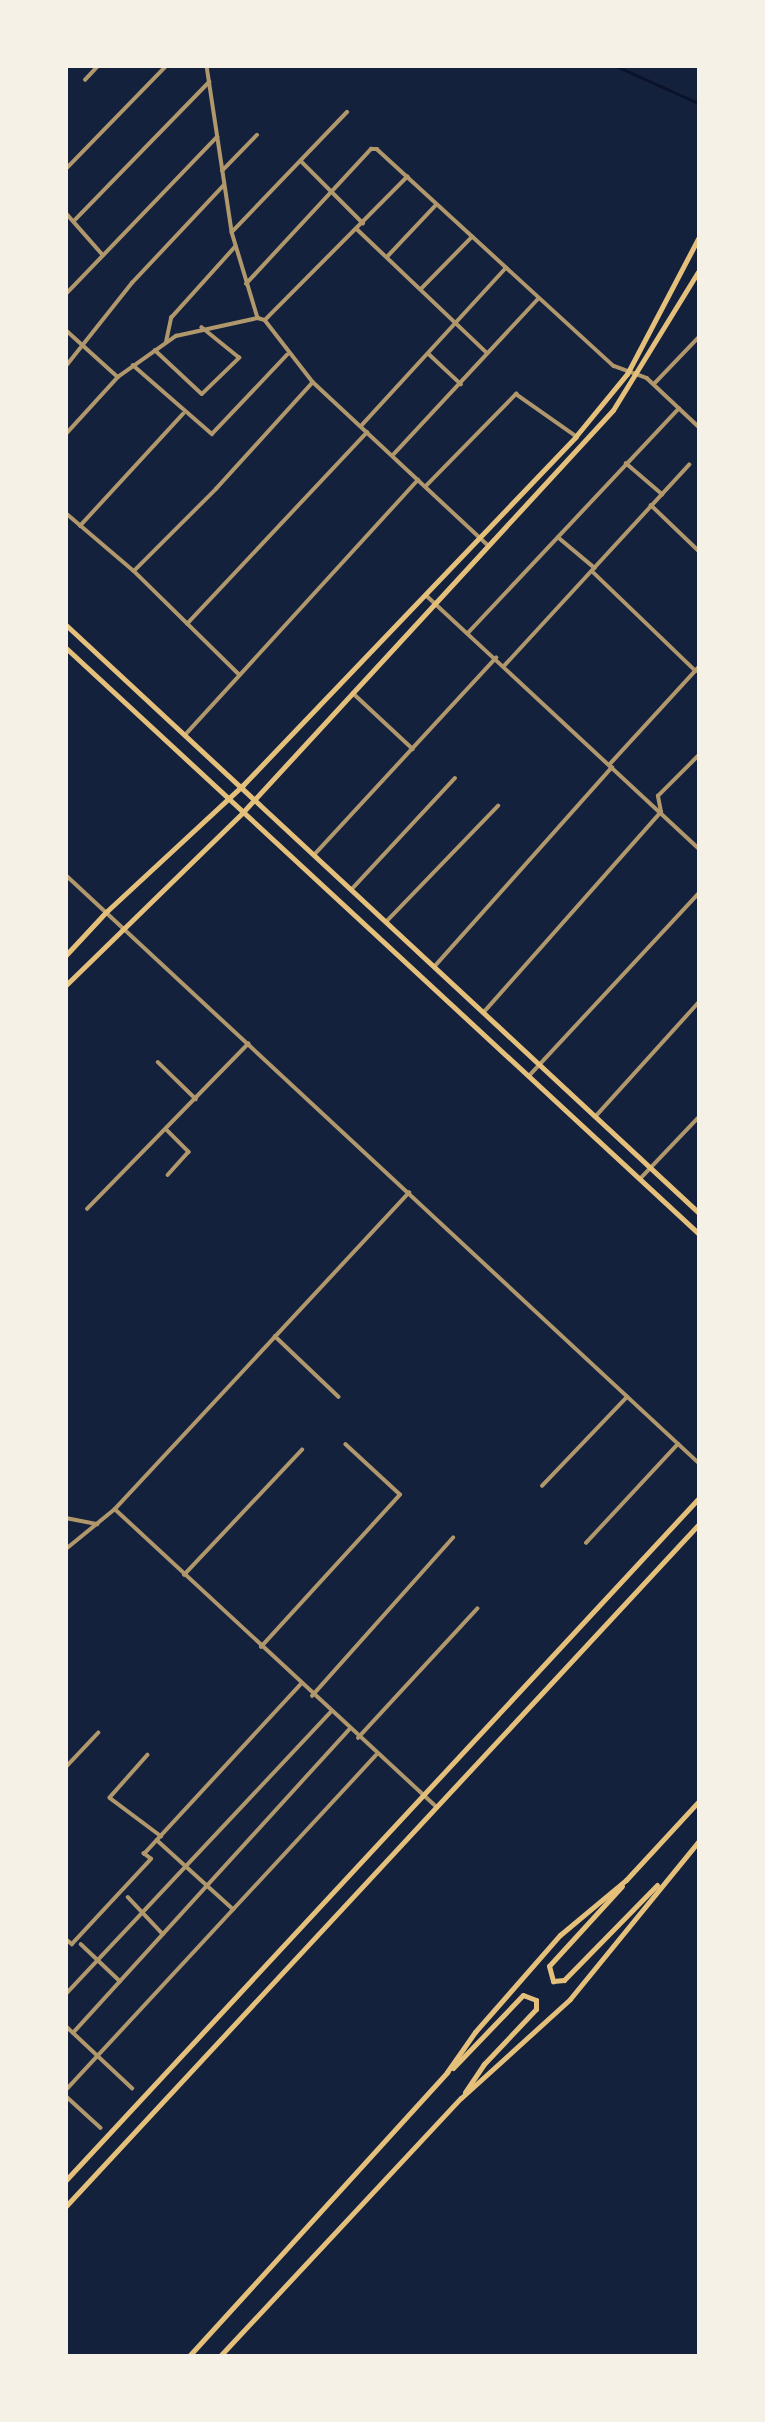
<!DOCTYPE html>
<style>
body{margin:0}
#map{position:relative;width:765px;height:2422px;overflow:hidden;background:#14213d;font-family:Figtree,sans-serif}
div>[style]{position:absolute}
.stream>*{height:2.5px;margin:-1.25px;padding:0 1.25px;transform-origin:1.25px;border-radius:1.25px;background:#0b132b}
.minor>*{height:3.5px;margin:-1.75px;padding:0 1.75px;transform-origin:1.75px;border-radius:1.75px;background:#b1986c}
.secondary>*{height:5px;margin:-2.5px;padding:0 2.5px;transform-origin:2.5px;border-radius:2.5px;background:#e5c07b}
.primary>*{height:5px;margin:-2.5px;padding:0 2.5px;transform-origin:2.5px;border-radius:2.5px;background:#e5c07b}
span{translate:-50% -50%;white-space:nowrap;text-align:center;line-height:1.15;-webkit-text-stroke:5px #f6f1e7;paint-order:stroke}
.frame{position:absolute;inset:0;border:68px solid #f6f1e7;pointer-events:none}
</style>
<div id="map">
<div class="stream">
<i style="left:616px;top:66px;width:90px;rotate:24.3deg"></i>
</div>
<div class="minor">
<i style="left:207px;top:66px;width:168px;rotate:81.4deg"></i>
<i style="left:232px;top:232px;width:90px;rotate:73.2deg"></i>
<i style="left:258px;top:318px;width:7px;rotate:16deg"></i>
<i style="left:265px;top:320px;width:78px;rotate:52.3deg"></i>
<i style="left:313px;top:382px;width:239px;rotate:43deg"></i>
<i style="left:85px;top:80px;width:19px;rotate:-47deg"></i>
<i style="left:301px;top:161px;width:88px;rotate:45deg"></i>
<i style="left:66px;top:169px;width:144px;rotate:-45.8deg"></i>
<i style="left:222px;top:171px;width:50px;rotate:-45.8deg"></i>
<i style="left:66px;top:213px;width:56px;rotate:48.6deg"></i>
<i style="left:74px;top:221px;width:194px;rotate:-45.8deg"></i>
<i style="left:357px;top:229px;width:180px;rotate:43.6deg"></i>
<i style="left:232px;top:232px;width:166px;rotate:-46.2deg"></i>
<i style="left:387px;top:257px;width:71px;rotate:-46.7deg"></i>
<i style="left:246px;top:284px;width:184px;rotate:-47.2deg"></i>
<i style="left:371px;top:149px;width:6px"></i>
<i style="left:377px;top:149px;width:321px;rotate:42.5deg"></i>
<i style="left:614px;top:366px;width:35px;rotate:20deg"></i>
<i style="left:647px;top:378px;width:70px;rotate:43.3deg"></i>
<i style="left:421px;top:289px;width:73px;rotate:-45.6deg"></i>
<i style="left:66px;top:294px;width:218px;rotate:-46.1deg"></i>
<i style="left:265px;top:320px;width:202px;rotate:-45.2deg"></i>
<i style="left:66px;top:330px;width:70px;rotate:42.1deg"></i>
<i style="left:166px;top:342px;width:25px;rotate:-78deg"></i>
<i style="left:171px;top:318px;width:96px;rotate:-48deg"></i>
<i style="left:155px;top:350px;width:64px;rotate:43.1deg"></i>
<i style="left:202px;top:394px;width:52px;rotate:-44.2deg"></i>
<i style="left:239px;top:358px;width:48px;rotate:-141deg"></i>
<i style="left:429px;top:354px;width:44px;rotate:43.2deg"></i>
<i style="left:133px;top:365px;width:105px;rotate:41.1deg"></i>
<i style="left:212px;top:434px;width:109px;rotate:-46.5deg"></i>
<i style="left:66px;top:366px;width:106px;rotate:-51.5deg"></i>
<i style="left:132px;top:283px;width:134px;rotate:-46.8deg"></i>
<i style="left:654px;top:384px;width:64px;rotate:-46.3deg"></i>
<i style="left:362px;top:425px;width:213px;rotate:-47.5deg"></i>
<i style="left:66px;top:434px;width:77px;rotate:-47.6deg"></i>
<i style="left:118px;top:377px;width:71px;rotate:-35.3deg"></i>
<i style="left:176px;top:336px;width:84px;rotate:-12.4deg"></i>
<i style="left:394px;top:454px;width:212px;rotate:-47.1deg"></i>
<i style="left:626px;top:463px;width:48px;rotate:40.7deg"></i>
<i style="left:426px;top:486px;width:129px;rotate:-45.6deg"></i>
<i style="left:516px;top:394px;width:73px;rotate:35deg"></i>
<i style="left:651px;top:505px;width:65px;rotate:43.8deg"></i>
<i style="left:66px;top:513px;width:89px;rotate:40.5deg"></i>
<i style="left:134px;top:571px;width:148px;rotate:44.5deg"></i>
<i style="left:80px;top:526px;width:152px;rotate:-47.4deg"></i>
<i style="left:558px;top:537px;width:48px;rotate:40deg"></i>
<i style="left:134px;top:571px;width:116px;rotate:-45deg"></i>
<i style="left:216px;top:489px;width:144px;rotate:-47.8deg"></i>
<i style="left:592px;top:571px;width:144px;rotate:43.9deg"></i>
<i style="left:426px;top:595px;width:371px;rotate:42.9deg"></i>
<i style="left:187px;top:624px;width:263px;rotate:-46.8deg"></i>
<i style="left:468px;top:633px;width:308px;rotate:-46.8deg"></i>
<i style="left:505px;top:665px;width:272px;rotate:-47.4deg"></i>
<i style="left:353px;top:693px;width:82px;rotate:43deg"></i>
<i style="left:186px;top:734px;width:344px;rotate:-47.6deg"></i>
<i style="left:610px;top:764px;width:130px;rotate:-47.5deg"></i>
<i style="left:315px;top:854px;width:267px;rotate:-47.3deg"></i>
<i style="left:66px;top:875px;width:863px;rotate:42.89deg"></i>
<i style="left:352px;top:889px;width:151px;rotate:-47.1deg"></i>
<i style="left:387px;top:921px;width:160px;rotate:-46deg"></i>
<i style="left:435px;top:966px;width:266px;rotate:-48.3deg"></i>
<i style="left:484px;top:1012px;width:267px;rotate:-48.5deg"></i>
<i style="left:661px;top:812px;width:16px;rotate:-101deg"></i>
<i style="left:658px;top:796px;width:57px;rotate:-45deg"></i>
<i style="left:158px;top:1062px;width:53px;rotate:44.2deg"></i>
<i style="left:529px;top:1076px;width:248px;rotate:-47.1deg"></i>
<i style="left:596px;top:1116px;width:152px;rotate:-47.9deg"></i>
<i style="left:167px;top:1130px;width:31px;rotate:45deg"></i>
<i style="left:189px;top:1152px;width:31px;rotate:132deg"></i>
<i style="left:640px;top:1179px;width:84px;rotate:-46.4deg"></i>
<i style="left:87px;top:1209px;width:231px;rotate:-45.7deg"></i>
<i style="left:275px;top:1336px;width:88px;rotate:43.6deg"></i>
<i style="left:542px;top:1486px;width:123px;rotate:-46.3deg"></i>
<i style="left:115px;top:1509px;width:439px;rotate:42.8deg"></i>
<i style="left:66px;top:1518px;width:32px;rotate:11deg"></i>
<i style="left:586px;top:1543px;width:135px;rotate:-47.1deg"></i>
<i style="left:66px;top:1549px;width:63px;rotate:-39.2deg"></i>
<i style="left:115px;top:1509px;width:432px;rotate:-47.1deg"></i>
<i style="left:184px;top:1575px;width:172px;rotate:-46.7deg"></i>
<i style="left:261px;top:1647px;width:206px;rotate:-47.6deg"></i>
<i style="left:400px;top:1495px;width:74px;rotate:-137.2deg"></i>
<i style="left:312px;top:1696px;width:212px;rotate:-48.3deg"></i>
<i style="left:358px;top:1738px;width:176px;rotate:-47.3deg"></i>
<i style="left:148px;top:1755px;width:57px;rotate:131.5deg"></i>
<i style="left:110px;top:1798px;width:64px;rotate:36.7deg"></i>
<i style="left:66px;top:1767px;width:47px;rotate:-46.7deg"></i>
<i style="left:157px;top:1840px;width:103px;rotate:42.2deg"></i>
<i style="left:128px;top:1897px;width:51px;rotate:46.6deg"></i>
<i style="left:66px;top:1939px;width:8px;rotate:40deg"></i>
<i style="left:72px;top:1944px;width:116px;rotate:-47.1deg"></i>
<i style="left:151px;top:1859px;width:9px;rotate:-144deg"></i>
<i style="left:144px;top:1854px;width:230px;rotate:-47.3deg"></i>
<i style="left:81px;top:1944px;width:54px;rotate:43.5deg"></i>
<i style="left:66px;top:1994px;width:386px;rotate:-46.8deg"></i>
<i style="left:66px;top:2026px;width:91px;rotate:43.2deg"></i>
<i style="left:73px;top:2033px;width:410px;rotate:-47.7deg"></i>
<i style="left:66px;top:2090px;width:456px;rotate:-47.2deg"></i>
<i style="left:66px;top:2096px;width:47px;rotate:42.4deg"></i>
</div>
<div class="secondary">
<i style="left:66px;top:625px;width:863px;rotate:42.89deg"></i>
<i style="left:66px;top:648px;width:861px;rotate:42.79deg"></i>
<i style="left:66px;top:955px;width:59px;rotate:-47.1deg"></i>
<i style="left:106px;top:912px;width:187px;rotate:-42.8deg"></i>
<i style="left:243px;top:785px;width:482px;rotate:-46.3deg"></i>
<i style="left:576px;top:436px;width:80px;rotate:-50.6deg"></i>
<i style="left:627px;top:374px;width:153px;rotate:-62.3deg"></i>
<i style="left:66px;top:985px;width:248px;rotate:-44.3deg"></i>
<i style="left:243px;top:812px;width:546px;rotate:-47.37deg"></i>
<i style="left:613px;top:410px;width:162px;rotate:-58.4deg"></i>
<i style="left:66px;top:2180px;width:929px;rotate:-47.14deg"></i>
<i style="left:66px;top:2206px;width:929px;rotate:-47.14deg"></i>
</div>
<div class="primary">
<i style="left:622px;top:1886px;width:108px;rotate:132.4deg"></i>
<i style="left:549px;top:1966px;width:16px;rotate:75deg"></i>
<i style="left:553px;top:1981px;width:11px;rotate:-5deg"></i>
<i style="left:564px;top:1980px;width:133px;rotate:-45.6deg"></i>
<i style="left:453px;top:2068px;width:101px;rotate:-46.2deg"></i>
<i style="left:523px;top:1995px;width:14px;rotate:21deg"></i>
<i style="left:536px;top:2000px;width:9px;rotate:90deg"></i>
<i style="left:536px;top:2009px;width:76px;rotate:133.4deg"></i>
<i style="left:484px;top:2064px;width:34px;rotate:124deg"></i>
<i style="left:189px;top:2356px;width:384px;rotate:-47.7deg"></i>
<i style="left:447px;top:2072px;width:49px;rotate:-55deg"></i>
<i style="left:475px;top:2032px;width:129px;rotate:-48.8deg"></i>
<i style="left:560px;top:1935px;width:86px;rotate:-39.8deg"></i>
<i style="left:626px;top:1880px;width:106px;rotate:-47.3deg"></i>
<i style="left:220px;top:2356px;width:353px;rotate:-47deg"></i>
<i style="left:461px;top:2098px;width:147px;rotate:-42.2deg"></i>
<i style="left:570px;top:1999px;width:203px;rotate:-50.8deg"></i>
</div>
<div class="frame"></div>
</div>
